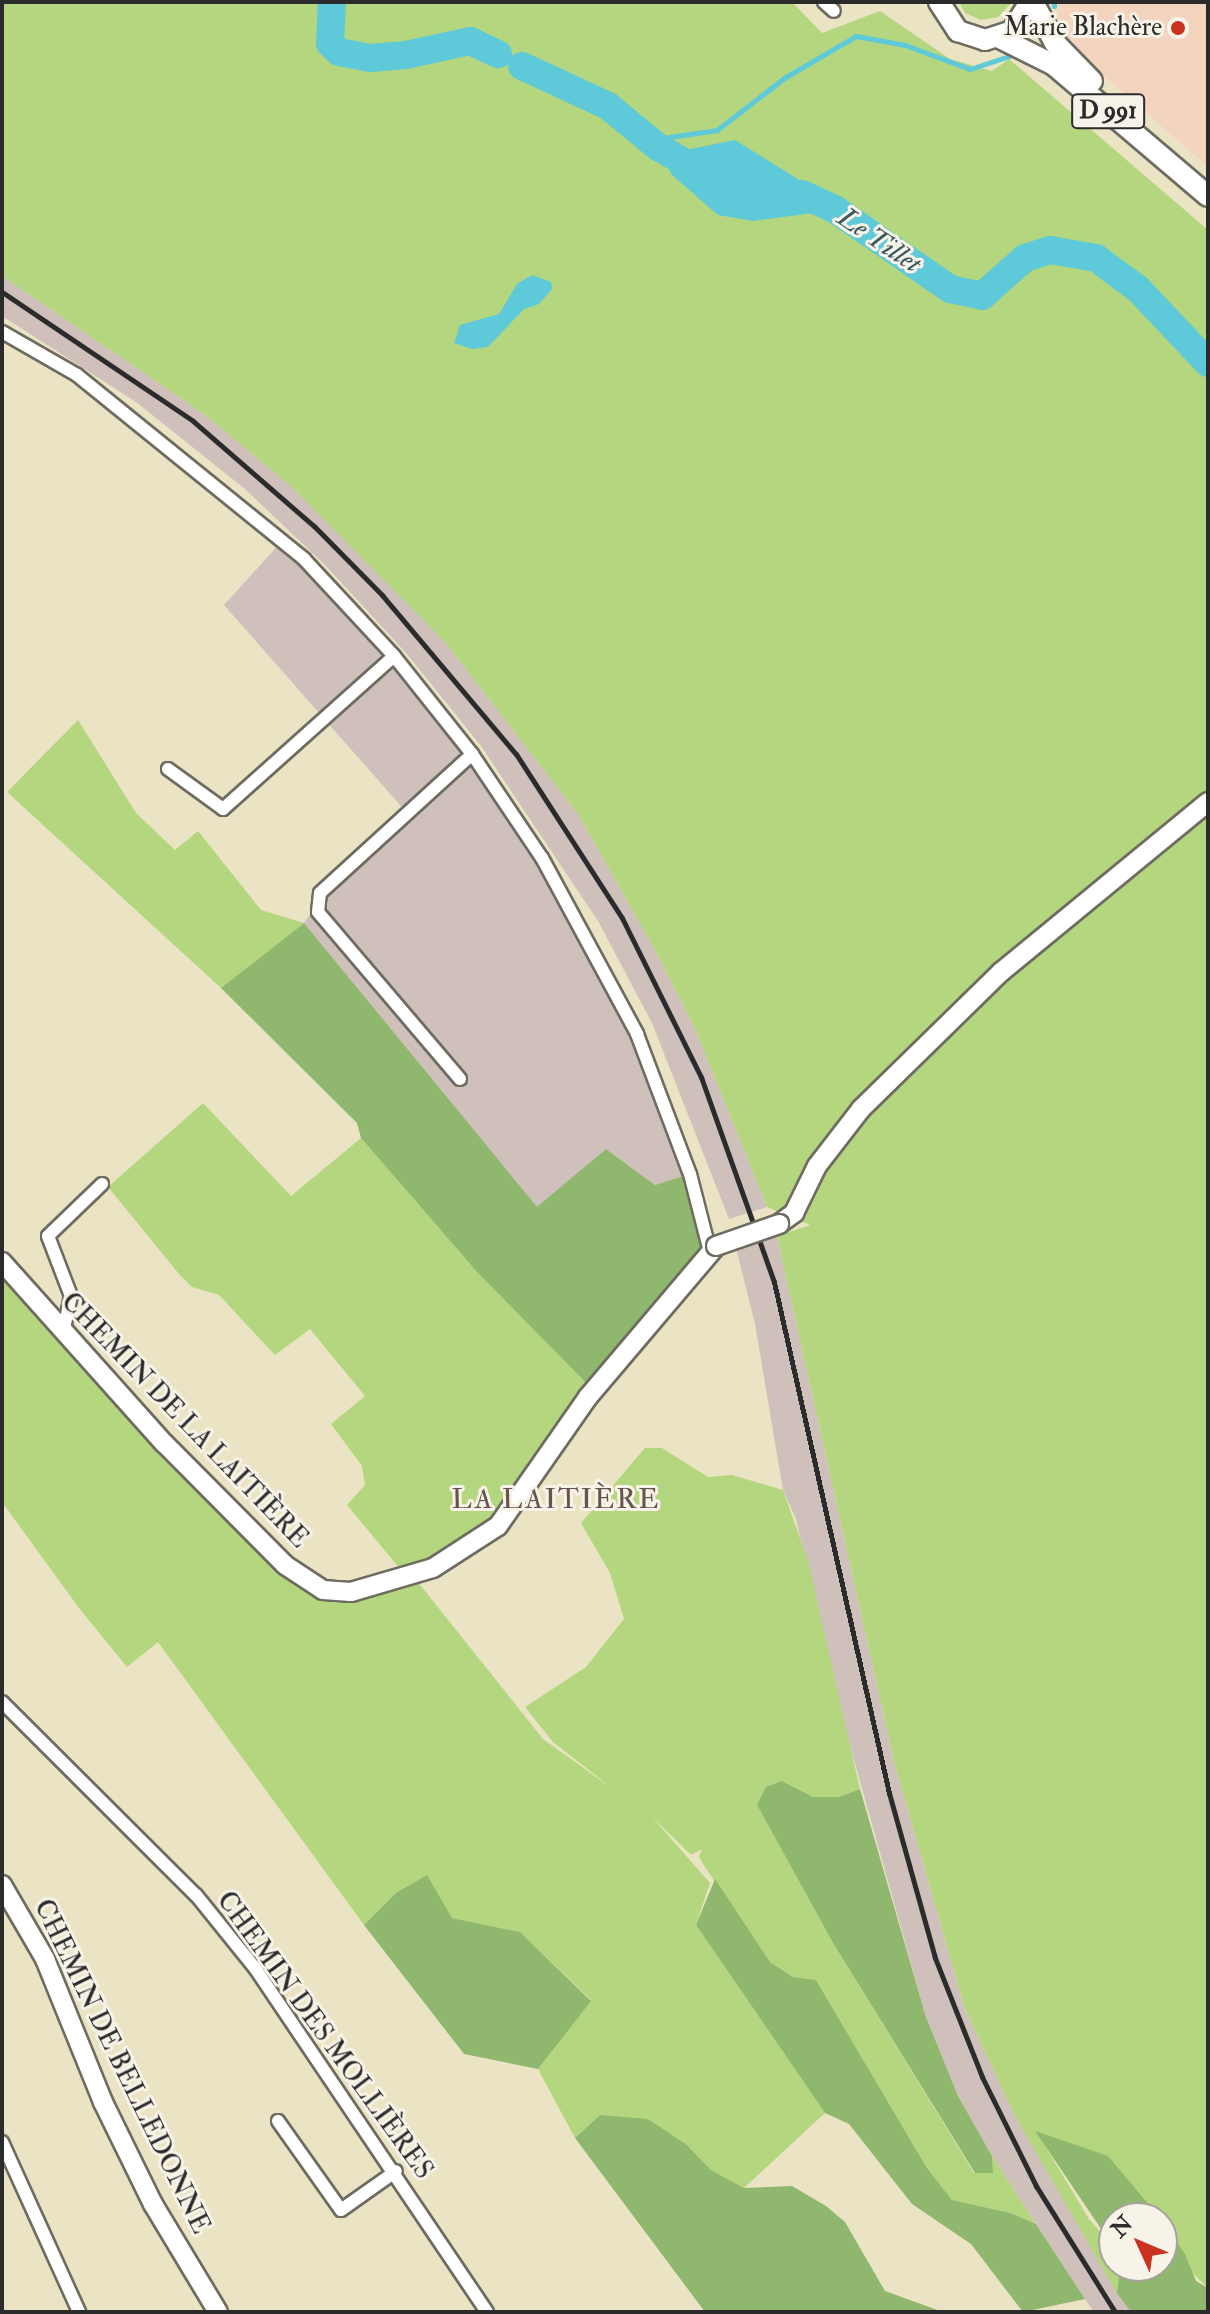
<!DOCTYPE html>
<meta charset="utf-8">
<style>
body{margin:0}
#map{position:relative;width:1210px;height:2314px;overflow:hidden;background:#ebe4c4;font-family:"IM FELL Double Pica",serif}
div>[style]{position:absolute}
.built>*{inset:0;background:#f3d4bf}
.industrial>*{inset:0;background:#cfc0bb}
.green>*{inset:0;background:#b4d67e}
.forest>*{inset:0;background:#8fb76d}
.water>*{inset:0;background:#5ec9d8}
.stream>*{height:5px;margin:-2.5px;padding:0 2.5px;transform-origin:2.5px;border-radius:2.5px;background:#5ec9d8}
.river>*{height:28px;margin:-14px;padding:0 14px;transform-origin:14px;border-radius:14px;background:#5ec9d8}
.roads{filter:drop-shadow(2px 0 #6e6c61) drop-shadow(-2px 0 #6e6c61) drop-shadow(0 2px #6e6c61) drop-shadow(0 -2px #6e6c61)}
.minor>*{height:12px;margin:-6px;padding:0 6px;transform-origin:6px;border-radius:6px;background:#fff}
.secondary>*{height:18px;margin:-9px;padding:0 9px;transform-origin:9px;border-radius:9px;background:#fff}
.primary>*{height:20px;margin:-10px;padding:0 10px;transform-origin:10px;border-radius:10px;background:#fff}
.rail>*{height:5px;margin:-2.5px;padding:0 2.5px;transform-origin:2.5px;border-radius:2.5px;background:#2b2b2b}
.bridges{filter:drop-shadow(2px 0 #6e6c61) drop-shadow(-2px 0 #6e6c61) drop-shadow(0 2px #6e6c61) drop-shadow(0 -2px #6e6c61)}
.secondary-bridge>*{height:18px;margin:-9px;padding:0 9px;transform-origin:9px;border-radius:9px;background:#fff}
.dots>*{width:22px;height:22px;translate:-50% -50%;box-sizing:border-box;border:4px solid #f7f3e8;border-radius:50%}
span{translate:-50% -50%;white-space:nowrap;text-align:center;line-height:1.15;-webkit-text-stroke:6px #f7f3e8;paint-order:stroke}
.shield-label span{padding:2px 6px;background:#f7f3e8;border:2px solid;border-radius:6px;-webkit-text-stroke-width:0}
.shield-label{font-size:24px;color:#2b2b2b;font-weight:700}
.poi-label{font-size:26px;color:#2b2b2b}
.right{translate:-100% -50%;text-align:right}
.street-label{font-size:26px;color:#2b2b2b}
.water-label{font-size:28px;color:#3a5a5f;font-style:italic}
.neighbourhood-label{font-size:28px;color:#68544f;letter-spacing:2px}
.frame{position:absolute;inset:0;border:4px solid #2b2b2b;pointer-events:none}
.north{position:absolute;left:1098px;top:2202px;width:80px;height:80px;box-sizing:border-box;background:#f7f3e8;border:2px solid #a5a39c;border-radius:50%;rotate:314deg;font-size:22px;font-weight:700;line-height:32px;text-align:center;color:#2b2b2b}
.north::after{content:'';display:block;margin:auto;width:28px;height:36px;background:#c8321e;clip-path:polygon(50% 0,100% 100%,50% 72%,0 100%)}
</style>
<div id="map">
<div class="built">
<i style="clip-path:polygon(1058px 2px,1208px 2px,1208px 167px,1057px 35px)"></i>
</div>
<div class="industrial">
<i style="clip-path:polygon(2px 276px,204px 414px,291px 486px,445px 642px,578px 814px,655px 950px,696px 1031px,767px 1207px,729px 1219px,652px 1023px,598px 921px,481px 746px,407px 654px,326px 566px,245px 489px,136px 402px,2px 316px)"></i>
<i style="clip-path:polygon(282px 541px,472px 754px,588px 940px,649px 1063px,690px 1174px,655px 1185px,606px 1149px,537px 1208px,304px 923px,334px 881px,407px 813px,224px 605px)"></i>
<i style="clip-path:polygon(777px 1236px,894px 1761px,965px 2009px,1016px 2118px,1131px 2312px,1094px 2312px,1085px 2299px,992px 2156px,958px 2096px,926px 2017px,838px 1703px,796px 1519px,783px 1490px,755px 1324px,736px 1248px)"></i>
</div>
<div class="green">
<i style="clip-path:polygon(2px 2px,792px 2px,822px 33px,880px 11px,950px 59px,992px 71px,1009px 59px,1208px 230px,1208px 2288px,1162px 2244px,1162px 2218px,1139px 2218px,1036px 2131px,1089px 2219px,1114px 2248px,1114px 2266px,1121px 2266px,1123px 2273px,1117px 2293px,1016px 2118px,965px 2009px,894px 1761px,777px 1236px,810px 1225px,767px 1207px,696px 1031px,655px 950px,578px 814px,445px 642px,291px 486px,204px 414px,2px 276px)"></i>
<i style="clip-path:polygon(959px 2px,1012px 2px,998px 17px,981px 20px,965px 13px)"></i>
<i style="clip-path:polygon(78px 720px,136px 813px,175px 850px,198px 831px,261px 910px,304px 923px,221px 988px,7px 792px)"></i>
<i style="clip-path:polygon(203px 1103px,291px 1196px,361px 1138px,477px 1272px,593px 1390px,498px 1526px,413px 1576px,543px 1739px,613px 1789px,553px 1742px,525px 1707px,586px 1667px,624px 1619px,610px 1573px,581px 1523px,645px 1448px,662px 1448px,708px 1477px,732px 1475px,783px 1490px,808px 1561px,860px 1789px,839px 1797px,813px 1797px,782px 1781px,757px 1805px,833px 1943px,974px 2173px,993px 2173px,992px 2156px,1036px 2224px,1011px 2213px,952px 2200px,927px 2168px,816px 1980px,793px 1977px,770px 1962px,705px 1867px,699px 1857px,702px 1849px,691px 1855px,652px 1817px,710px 1883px,696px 1925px,825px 2113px,744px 2188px,711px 2170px,687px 2145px,600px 2115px,575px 2138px,538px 2069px,591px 2000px,520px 1932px,452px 1918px,396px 1893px,364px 1925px,158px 1642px,127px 1667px,79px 1608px,2px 1502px,2px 1269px,306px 1589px,337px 1592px,401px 1570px,347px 1505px,365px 1485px,362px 1466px,331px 1424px,365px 1396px,310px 1329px,275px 1355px,219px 1295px,192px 1287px,179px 1274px,108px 1187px)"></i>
</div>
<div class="forest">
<i style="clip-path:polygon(304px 923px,537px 1207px,606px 1149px,655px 1185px,690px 1174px,710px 1252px,593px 1390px,477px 1272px,361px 1138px,357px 1123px,221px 988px)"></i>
<i style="clip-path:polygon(782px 1781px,813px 1797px,839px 1797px,860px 1789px,926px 2017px,958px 2096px,992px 2156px,993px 2173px,975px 2173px,833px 1943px,757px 1805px,766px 1787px)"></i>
<i style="clip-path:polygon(427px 1875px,452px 1918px,520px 1932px,591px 2001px,538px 2069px,464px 2054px,364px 1925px,396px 1893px)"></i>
<i style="clip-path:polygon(715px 1879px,770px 1962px,793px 1977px,816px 1980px,927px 2168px,952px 2200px,1011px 2213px,1036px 2224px,1085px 2299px,1023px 2312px,971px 2244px,912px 2204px,849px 2124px,825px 2113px,696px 1925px)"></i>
<i style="clip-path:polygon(600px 2115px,648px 2119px,687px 2145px,711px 2170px,744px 2188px,792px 2186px,826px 2206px,845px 2222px,885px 2291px,943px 2312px,705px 2312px,575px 2138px)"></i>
<i style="clip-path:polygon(1035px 2131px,1108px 2156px,1160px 2218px,1114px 2218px,1114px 2248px)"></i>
<i style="clip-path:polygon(1162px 2221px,1185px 2254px,1196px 2281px,1208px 2288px,1208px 2312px,1131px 2312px,1117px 2293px,1121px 2266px,1162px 2266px)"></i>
</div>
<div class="water">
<i style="clip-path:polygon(735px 140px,833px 201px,836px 210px,753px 221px,718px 215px,672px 175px,658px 147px,676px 152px)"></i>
<i style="clip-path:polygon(532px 275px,551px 282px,552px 289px,539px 304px,524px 309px,488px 347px,472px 349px,454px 343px,460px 325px,499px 314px,517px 284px)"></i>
</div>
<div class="stream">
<i style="left:1054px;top:6px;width:4px;rotate:-90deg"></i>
<i style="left:649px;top:140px;width:69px;rotate:-8.4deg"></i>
<i style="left:717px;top:130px;width:85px;rotate:-37.8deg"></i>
<i style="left:784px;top:78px;width:83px;rotate:-30.3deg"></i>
<i style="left:856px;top:36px;width:50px;rotate:10.4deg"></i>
<i style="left:905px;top:45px;width:69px;rotate:20.3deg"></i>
<i style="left:970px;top:69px;width:41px;rotate:-18.4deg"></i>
</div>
<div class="river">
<i style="left:332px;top:2px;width:41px;rotate:92.8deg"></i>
<i style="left:330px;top:43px;width:13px;rotate:45deg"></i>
<i style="left:339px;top:52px;width:33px;rotate:11deg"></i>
<i style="left:371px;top:58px;width:35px;rotate:-5deg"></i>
<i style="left:406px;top:55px;width:66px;rotate:-12.3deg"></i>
<i style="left:470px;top:41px;width:31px;rotate:25deg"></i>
<i style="left:522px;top:66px;width:95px;rotate:24.9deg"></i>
<i style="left:608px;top:106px;width:65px;rotate:39.4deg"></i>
<i style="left:658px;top:147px;width:36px;rotate:30deg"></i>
<i style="left:802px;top:194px;width:38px;rotate:25deg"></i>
<i style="left:836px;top:210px;width:139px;rotate:34.7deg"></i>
<i style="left:950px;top:289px;width:33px;rotate:12deg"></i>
<i style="left:982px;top:296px;width:57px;rotate:-41.5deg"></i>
<i style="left:1025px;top:258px;width:26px;rotate:-18deg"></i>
<i style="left:1050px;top:250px;width:47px;rotate:9.9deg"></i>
<i style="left:1096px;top:258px;width:52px;rotate:36.4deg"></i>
<i style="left:1138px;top:289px;width:102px;rotate:46.6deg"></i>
</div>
<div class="roads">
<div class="minor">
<i style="left:824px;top:2px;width:13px;rotate:42deg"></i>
<i style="left:2px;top:332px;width:86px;rotate:29.8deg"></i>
<i style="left:77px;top:375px;width:292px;rotate:39deg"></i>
<i style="left:304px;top:559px;width:132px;rotate:47.1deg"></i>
<i style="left:394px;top:656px;width:125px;rotate:51.5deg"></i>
<i style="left:472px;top:754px;width:125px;rotate:56.1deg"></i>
<i style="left:542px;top:858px;width:200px;rotate:61.6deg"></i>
<i style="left:637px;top:1034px;width:150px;rotate:69.3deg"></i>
<i style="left:690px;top:1174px;width:81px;rotate:75.6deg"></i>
<i style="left:168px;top:769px;width:68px;rotate:36deg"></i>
<i style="left:223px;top:809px;width:229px;rotate:-41.8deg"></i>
<i style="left:460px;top:1079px;width:219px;rotate:-130.4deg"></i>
<i style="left:318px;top:912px;width:19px;rotate:-84deg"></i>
<i style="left:320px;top:893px;width:206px;rotate:-42.4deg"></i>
<i style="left:63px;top:1333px;width:38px;rotate:-78deg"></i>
<i style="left:71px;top:1296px;width:64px;rotate:-111deg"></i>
<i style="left:48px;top:1236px;width:75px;rotate:-43.9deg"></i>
<i style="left:2px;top:1702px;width:274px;rotate:44.9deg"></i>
<i style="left:196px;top:1895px;width:94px;rotate:51.1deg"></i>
<i style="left:255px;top:1968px;width:415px;rotate:56deg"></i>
<i style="left:278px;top:2121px;width:109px;rotate:54.7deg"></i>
<i style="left:341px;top:2210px;width:67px;rotate:-35.3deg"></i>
<i style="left:2px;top:2142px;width:187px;rotate:65.6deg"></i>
</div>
<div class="secondary">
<i style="left:779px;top:1224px;width:19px;rotate:-36deg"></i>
<i style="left:794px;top:1213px;width:52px;rotate:-63.9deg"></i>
<i style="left:817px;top:1166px;width:72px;rotate:-52.3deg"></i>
<i style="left:861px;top:1109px;width:196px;rotate:-44.4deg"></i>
<i style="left:1001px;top:972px;width:268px;rotate:-39.4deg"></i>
<i style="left:2px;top:1262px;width:244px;rotate:48.2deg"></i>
<i style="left:165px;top:1444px;width:170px;rotate:45.2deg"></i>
<i style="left:285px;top:1565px;width:45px;rotate:33.3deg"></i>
<i style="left:323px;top:1590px;width:28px;rotate:4deg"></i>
<i style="left:351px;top:1592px;width:85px;rotate:-16.3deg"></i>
<i style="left:433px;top:1568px;width:77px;rotate:-32.9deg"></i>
<i style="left:498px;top:1526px;width:157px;rotate:-55.1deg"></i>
<i style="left:588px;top:1397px;width:198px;rotate:-49.7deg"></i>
<i style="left:2px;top:1885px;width:86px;rotate:59.8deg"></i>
<i style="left:45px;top:1959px;width:154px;rotate:67.9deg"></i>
<i style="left:103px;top:2102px;width:114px;rotate:63.9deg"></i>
<i style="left:153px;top:2204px;width:126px;rotate:59deg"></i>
</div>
<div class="primary">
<i style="left:939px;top:2px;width:35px;rotate:57deg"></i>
<i style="left:958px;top:31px;width:28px;rotate:18deg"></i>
<i style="left:985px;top:40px;width:28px;rotate:-18deg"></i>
<i style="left:1012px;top:31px;width:34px;rotate:-58deg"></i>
<i style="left:1033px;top:2px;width:47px;rotate:61.8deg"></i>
<i style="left:1055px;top:43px;width:53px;rotate:45.8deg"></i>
<i style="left:1000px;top:38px;width:60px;rotate:26.6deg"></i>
<i style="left:1054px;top:65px;width:202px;rotate:40.4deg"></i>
</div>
</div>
<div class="rail">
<i style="left:2px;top:292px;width:230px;rotate:34deg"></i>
<i style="left:193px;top:421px;width:160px;rotate:41deg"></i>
<i style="left:314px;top:526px;width:97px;rotate:45.4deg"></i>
<i style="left:382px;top:595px;width:208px;rotate:49.9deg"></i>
<i style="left:516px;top:754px;width:195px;rotate:57.1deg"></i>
<i style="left:622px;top:918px;width:178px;rotate:63.6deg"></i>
<i style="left:701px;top:1077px;width:218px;rotate:70.4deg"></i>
<i style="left:774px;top:1282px;width:524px;rotate:77.32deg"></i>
<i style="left:889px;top:1793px;width:171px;rotate:74.4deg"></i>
<i style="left:935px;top:1958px;width:128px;rotate:68.4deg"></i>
<i style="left:982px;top:2077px;width:122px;rotate:63.6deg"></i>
<i style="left:1036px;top:2186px;width:149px;rotate:57.9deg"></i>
</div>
<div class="bridges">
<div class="secondary-bridge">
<i style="left:716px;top:1246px;width:67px;rotate:-19.2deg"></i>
</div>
</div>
<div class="dots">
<i style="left:1178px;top:28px;background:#c8321e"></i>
</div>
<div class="shield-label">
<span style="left:1108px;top:111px">D 991</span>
</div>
<div class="poi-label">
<span class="right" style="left:1162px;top:28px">Marie Blachère</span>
</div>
<div class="street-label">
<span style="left:184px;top:1421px;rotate:46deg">CHEMIN DE LA LAITIÈRE</span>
<span style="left:324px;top:2036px;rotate:54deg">CHEMIN DES MOLLIÈRES</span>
<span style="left:121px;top:2067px;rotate:64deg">CHEMIN DE BELLEDONNE</span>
</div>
<div class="water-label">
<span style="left:879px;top:241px;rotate:34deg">Le Tillet</span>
</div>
<div class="neighbourhood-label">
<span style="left:556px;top:1500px">LA LAITIÈRE</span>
</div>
<div class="frame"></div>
<div class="north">N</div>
</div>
